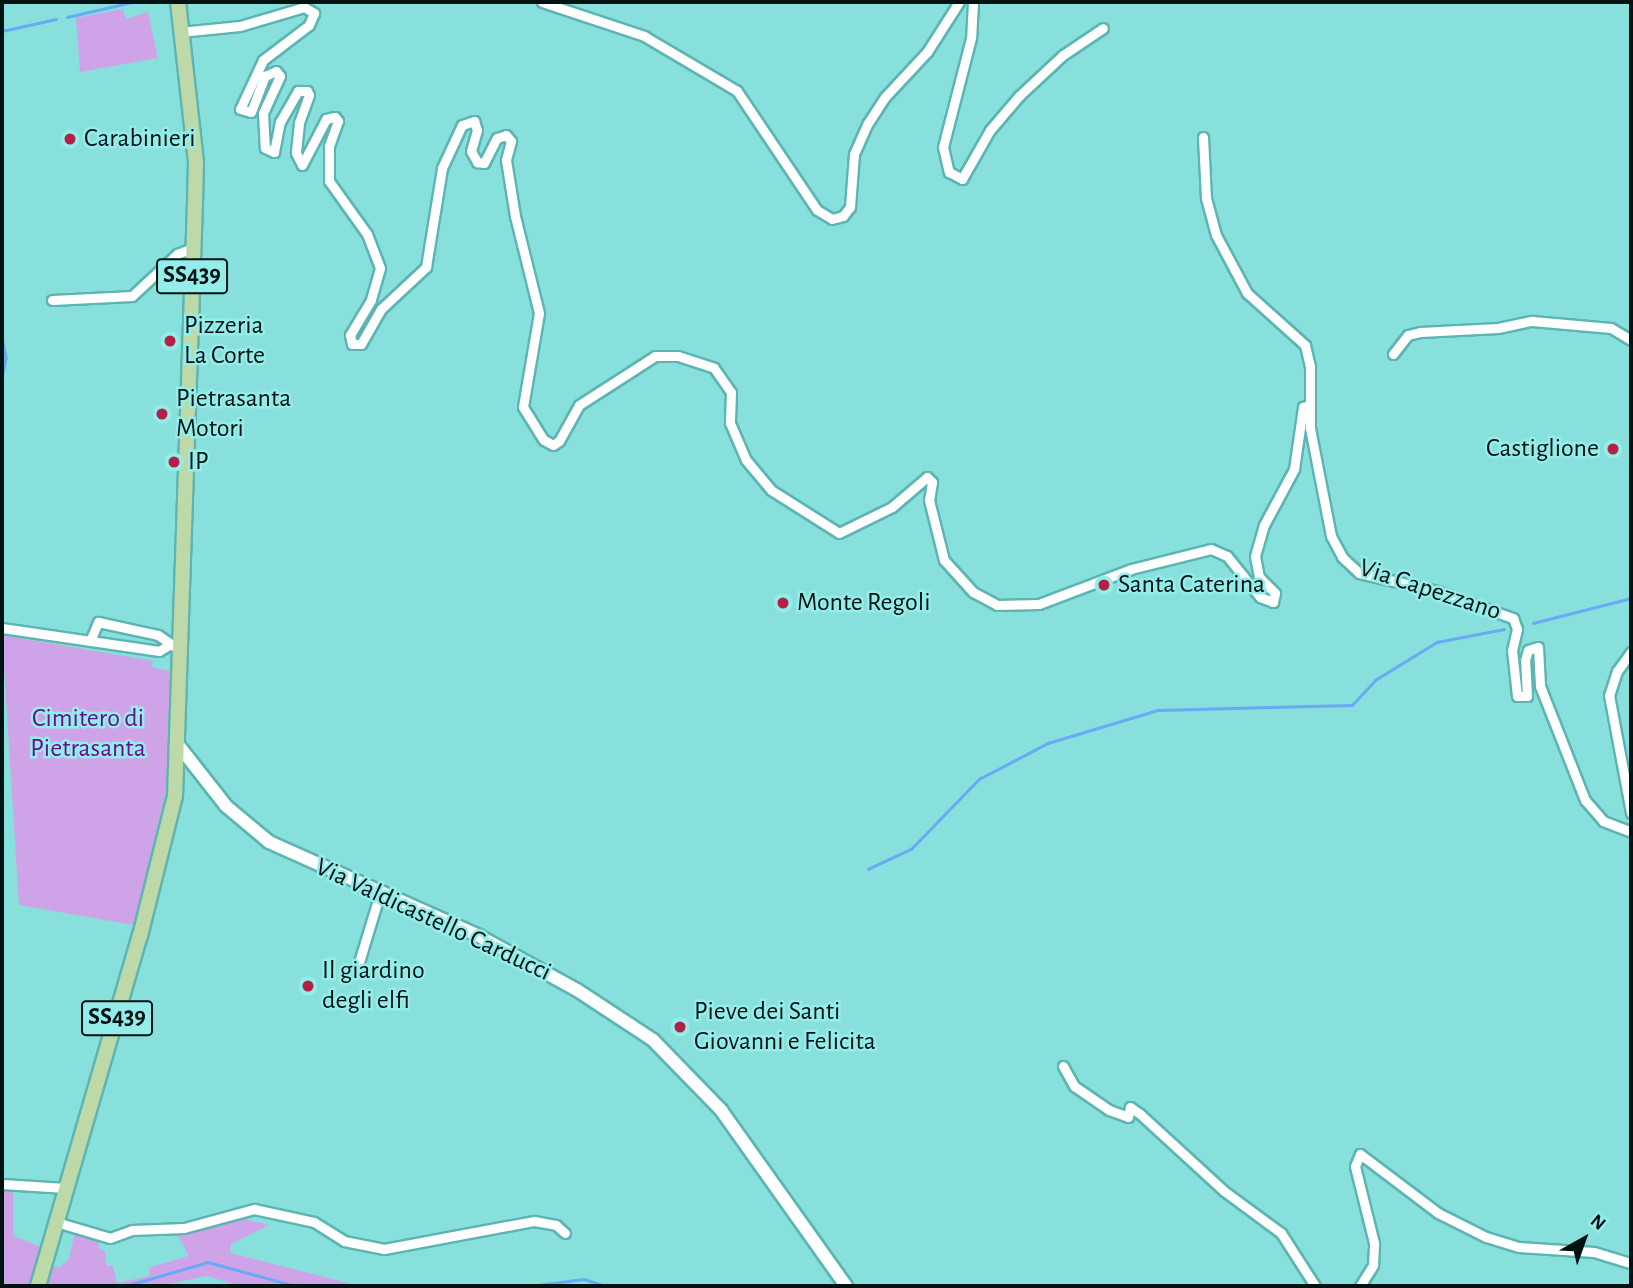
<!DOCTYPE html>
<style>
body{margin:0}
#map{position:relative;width:1633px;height:1288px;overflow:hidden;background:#88e0dd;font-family:"Alegreya Sans",sans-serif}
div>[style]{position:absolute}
.green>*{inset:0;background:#cfa3e8}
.stream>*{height:2.5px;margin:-1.25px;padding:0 1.25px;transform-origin:1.25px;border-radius:1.25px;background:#69aaf4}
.roads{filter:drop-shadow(2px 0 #5cb5b2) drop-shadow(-2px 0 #5cb5b2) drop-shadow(0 2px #5cb5b2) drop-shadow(0 -2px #5cb5b2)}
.street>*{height:9px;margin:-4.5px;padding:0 4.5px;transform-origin:4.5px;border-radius:4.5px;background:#fff}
.secondary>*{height:12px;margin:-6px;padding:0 6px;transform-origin:6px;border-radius:6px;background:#fff}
.primary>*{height:14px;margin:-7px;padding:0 7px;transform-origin:7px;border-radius:7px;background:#bdd9a8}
.dots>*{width:19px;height:19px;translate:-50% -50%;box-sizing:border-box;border:4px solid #95edea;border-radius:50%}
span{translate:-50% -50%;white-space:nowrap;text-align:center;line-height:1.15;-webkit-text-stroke:5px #95edea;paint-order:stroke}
.shield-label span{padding:2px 5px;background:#95edea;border:2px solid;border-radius:5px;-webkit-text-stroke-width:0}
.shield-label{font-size:24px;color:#001212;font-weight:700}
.poi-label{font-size:26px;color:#001212}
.left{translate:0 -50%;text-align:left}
.right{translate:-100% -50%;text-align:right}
.street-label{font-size:26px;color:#001212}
.park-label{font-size:26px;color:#6a0f8e}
.frame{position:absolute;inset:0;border:4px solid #001212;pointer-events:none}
.north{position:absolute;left:1549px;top:1204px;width:70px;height:70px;-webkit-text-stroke:5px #95edea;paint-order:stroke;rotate:40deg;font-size:19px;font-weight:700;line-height:28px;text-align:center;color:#001212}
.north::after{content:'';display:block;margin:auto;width:24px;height:32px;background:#001212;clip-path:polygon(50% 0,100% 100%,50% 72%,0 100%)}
</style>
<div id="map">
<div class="green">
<i style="clip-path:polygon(123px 9px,126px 19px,148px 12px,158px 58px,80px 72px,76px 18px)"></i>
<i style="clip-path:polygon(2px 635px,153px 661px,151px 667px,170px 671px,172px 737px,166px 790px,134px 925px,19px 905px)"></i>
<i style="clip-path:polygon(2px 1188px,13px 1189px,13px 1236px,41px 1247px,29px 1286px,2px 1286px)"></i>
<i style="clip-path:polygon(233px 1216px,269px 1225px,231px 1244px,230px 1253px,360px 1286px,240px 1286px,207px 1276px,158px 1286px,41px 1286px,47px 1265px,60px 1267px,68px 1260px,75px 1233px,100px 1241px,98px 1248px,105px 1251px,106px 1266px,113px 1266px,117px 1283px,149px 1276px,150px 1267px,189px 1256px,176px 1232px)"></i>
</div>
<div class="stream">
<i style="left:67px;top:17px;width:68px;rotate:-12.8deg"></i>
<i style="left:2px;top:31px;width:55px;rotate:-12.5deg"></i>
<i style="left:2px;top:337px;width:21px;rotate:79deg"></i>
<i style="left:6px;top:358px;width:20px;rotate:101deg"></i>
<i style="left:1533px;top:623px;width:101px;rotate:-14.3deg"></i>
<i style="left:868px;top:869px;width:47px;rotate:-24.9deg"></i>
<i style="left:911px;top:849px;width:98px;rotate:-45.8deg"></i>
<i style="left:979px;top:779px;width:78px;rotate:-27.6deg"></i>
<i style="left:1048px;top:743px;width:115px;rotate:-16.7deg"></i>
<i style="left:1158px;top:710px;width:194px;rotate:-1.5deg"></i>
<i style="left:1352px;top:705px;width:34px;rotate:-47deg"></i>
<i style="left:1375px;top:680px;width:73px;rotate:-31.5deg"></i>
<i style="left:1437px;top:642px;width:68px;rotate:-11deg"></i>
<i style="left:125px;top:1286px;width:86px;rotate:-16.1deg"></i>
<i style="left:208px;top:1262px;width:91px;rotate:15.3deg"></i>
<i style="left:530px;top:1286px;width:54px;rotate:-7.4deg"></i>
<i style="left:584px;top:1279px;width:23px;rotate:18deg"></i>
</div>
<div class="roads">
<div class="street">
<i style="left:542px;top:2px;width:108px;rotate:18.4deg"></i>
<i style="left:644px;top:36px;width:108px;rotate:30.6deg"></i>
<i style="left:737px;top:91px;width:143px;rotate:56.1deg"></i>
<i style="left:817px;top:210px;width:17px;rotate:31deg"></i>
<i style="left:832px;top:219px;width:11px;rotate:-15deg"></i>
<i style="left:843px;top:216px;width:11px;rotate:-52deg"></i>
<i style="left:850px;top:207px;width:53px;rotate:-85.7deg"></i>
<i style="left:854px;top:154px;width:34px;rotate:-66deg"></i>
<i style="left:868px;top:123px;width:31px;rotate:-57deg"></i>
<i style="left:885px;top:97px;width:62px;rotate:-47deg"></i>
<i style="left:927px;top:52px;width:59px;rotate:-57.4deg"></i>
<i style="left:973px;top:2px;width:36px;rotate:93deg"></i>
<i style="left:971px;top:38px;width:113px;rotate:104.4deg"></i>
<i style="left:943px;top:147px;width:26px;rotate:77deg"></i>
<i style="left:949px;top:172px;width:15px;rotate:28deg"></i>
<i style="left:962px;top:179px;width:56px;rotate:-60.3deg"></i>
<i style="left:990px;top:130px;width:45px;rotate:-49.5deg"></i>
<i style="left:1019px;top:96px;width:60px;rotate:-43deg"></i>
<i style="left:1063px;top:55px;width:48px;rotate:-34deg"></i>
<i style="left:180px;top:32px;width:60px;rotate:-5.7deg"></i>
<i style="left:240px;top:26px;width:67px;rotate:-16.5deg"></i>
<i style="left:304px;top:7px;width:12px;rotate:31deg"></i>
<i style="left:314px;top:13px;width:13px;rotate:113deg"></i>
<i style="left:309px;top:25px;width:58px;rotate:142.7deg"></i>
<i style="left:263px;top:60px;width:54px;rotate:115.1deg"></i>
<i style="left:240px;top:109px;width:11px;rotate:15deg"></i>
<i style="left:251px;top:112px;width:39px;rotate:-69deg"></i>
<i style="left:265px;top:76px;width:12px;rotate:-24deg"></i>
<i style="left:276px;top:71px;width:6px;rotate:51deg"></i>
<i style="left:280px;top:76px;width:41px;rotate:114.7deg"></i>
<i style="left:263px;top:113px;width:35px;rotate:87deg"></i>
<i style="left:265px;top:148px;width:10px;rotate:24deg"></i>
<i style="left:274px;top:152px;width:31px;rotate:-79deg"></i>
<i style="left:280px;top:122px;width:36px;rotate:-60deg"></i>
<i style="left:298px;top:91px;width:9px"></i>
<i style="left:307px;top:91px;width:4px;rotate:63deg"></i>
<i style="left:309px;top:95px;width:30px;rotate:110deg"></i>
<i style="left:299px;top:123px;width:30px;rotate:96deg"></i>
<i style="left:296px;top:153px;width:13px;rotate:63deg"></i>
<i style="left:302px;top:165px;width:52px;rotate:-62.4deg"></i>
<i style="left:326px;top:119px;width:9px;rotate:-13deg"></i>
<i style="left:335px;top:117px;width:5px;rotate:53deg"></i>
<i style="left:338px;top:121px;width:27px;rotate:110deg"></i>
<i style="left:329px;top:146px;width:35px;rotate:90deg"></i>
<i style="left:329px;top:181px;width:65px;rotate:54.4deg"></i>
<i style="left:367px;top:234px;width:36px;rotate:69deg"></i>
<i style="left:380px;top:268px;width:33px;rotate:106deg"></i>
<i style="left:371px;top:300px;width:41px;rotate:121deg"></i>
<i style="left:350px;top:335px;width:9px;rotate:77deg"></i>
<i style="left:352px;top:344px;width:9px"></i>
<i style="left:361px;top:344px;width:40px;rotate:-60.3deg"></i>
<i style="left:381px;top:309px;width:62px;rotate:-43deg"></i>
<i style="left:426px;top:267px;width:100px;rotate:-80.8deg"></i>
<i style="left:442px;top:168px;width:47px;rotate:-65.1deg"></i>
<i style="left:462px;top:125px;width:13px;rotate:-18deg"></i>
<i style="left:474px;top:121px;width:9px;rotate:72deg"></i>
<i style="left:477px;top:130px;width:22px;rotate:106deg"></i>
<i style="left:471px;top:151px;width:13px;rotate:61deg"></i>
<i style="left:477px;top:162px;width:7px;rotate:8deg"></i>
<i style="left:484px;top:163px;width:28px;rotate:-63deg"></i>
<i style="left:497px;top:138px;width:9px;rotate:-18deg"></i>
<i style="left:506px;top:135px;width:8px;rotate:50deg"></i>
<i style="left:511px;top:141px;width:20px;rotate:105deg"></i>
<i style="left:506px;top:160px;width:57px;rotate:80.9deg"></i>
<i style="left:515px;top:216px;width:100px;rotate:76.1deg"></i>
<i style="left:539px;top:313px;width:95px;rotate:99.7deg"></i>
<i style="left:523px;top:407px;width:39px;rotate:58deg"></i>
<i style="left:544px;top:440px;width:10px;rotate:29deg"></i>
<i style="left:553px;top:445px;width:7px;rotate:-34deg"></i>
<i style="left:559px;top:441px;width:41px;rotate:-60.9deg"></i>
<i style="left:579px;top:405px;width:90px;rotate:-32.8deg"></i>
<i style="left:655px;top:356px;width:23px"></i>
<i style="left:678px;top:356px;width:38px;rotate:18deg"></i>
<i style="left:714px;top:368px;width:29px;rotate:55deg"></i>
<i style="left:731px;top:392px;width:31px;rotate:92deg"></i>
<i style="left:730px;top:423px;width:40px;rotate:66.6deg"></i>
<i style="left:746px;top:460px;width:39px;rotate:50deg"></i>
<i style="left:771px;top:490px;width:80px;rotate:32.3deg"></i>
<i style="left:839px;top:533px;width:59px;rotate:-26.1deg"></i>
<i style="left:892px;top:507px;width:46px;rotate:-40.6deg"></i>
<i style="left:927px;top:477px;width:7px;rotate:45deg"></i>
<i style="left:932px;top:482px;width:18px;rotate:99deg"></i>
<i style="left:929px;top:500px;width:62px;rotate:76deg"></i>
<i style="left:944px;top:560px;width:43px;rotate:47.8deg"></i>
<i style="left:973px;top:592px;width:27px;rotate:28deg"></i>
<i style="left:997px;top:605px;width:42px;rotate:-1.4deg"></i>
<i style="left:1039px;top:604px;width:98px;rotate:-20.8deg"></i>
<i style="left:1131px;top:569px;width:82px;rotate:-14deg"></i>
<i style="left:1211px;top:549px;width:17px;rotate:24deg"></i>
<i style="left:1227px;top:556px;width:53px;rotate:51.2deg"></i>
<i style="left:1260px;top:597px;width:14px;rotate:21deg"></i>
<i style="left:1273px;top:602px;width:9px;rotate:-77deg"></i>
<i style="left:1275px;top:593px;width:23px;rotate:-135deg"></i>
<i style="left:1259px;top:577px;width:21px;rotate:-101deg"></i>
<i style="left:1255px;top:556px;width:32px;rotate:-74deg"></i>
<i style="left:1264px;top:525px;width:64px;rotate:-61.8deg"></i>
<i style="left:1294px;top:469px;width:63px;rotate:-81.7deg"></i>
<i style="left:1303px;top:407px;width:7px;rotate:-16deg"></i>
<i style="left:1310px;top:405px;width:23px;rotate:90deg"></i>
<i style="left:1310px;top:428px;width:110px;rotate:79deg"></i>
<i style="left:1331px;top:536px;width:24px;rotate:62deg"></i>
<i style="left:1342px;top:557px;width:23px;rotate:43deg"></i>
<i style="left:1359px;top:573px;width:80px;rotate:13deg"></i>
<i style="left:1437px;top:591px;width:81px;rotate:19.6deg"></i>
<i style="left:1513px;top:618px;width:12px;rotate:70deg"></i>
<i style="left:1517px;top:629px;width:22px;rotate:103deg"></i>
<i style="left:1512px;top:650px;width:46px;rotate:83.8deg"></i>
<i style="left:1517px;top:696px;width:10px"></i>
<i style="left:1527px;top:696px;width:36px;rotate:-93deg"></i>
<i style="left:1525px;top:660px;width:10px;rotate:-73deg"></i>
<i style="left:1528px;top:650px;width:10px;rotate:-17deg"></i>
<i style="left:1538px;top:647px;width:39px;rotate:87deg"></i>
<i style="left:1540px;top:686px;width:123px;rotate:68.5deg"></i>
<i style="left:1585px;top:800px;width:28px;rotate:49deg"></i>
<i style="left:1603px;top:821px;width:30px;rotate:21deg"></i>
<i style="left:1203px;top:137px;width:61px;rotate:87.2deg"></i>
<i style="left:1206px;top:198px;width:38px;rotate:75deg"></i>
<i style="left:1216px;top:235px;width:66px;rotate:61.9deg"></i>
<i style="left:1247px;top:293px;width:78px;rotate:41.9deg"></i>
<i style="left:1305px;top:345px;width:22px;rotate:77deg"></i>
<i style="left:1310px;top:366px;width:39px;rotate:90deg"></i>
<i style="left:52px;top:300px;width:80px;rotate:-2.9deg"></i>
<i style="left:132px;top:296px;width:62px;rotate:-43deg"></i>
<i style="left:177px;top:254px;width:17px;rotate:-21deg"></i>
<i style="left:1393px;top:354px;width:24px;rotate:-52deg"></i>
<i style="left:1408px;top:335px;width:12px;rotate:-14deg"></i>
<i style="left:1420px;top:332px;width:78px;rotate:-2.9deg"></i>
<i style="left:1498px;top:328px;width:35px;rotate:-12deg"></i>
<i style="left:1532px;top:321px;width:79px;rotate:5.1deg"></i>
<i style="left:1611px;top:328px;width:23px;rotate:31deg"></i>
<i style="left:2px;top:628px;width:159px;rotate:8.3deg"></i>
<i style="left:159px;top:651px;width:12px;rotate:-31deg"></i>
<i style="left:90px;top:641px;width:21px;rotate:-67deg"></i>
<i style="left:98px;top:622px;width:61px;rotate:12.2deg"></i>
<i style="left:158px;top:635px;width:21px;rotate:35deg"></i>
<i style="left:1631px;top:652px;width:24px;rotate:126deg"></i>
<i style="left:1617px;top:671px;width:25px;rotate:108deg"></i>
<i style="left:1609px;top:695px;width:120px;rotate:79.4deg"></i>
<i style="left:356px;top:972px;width:83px;rotate:-73.1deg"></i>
<i style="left:1063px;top:1066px;width:23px;rotate:61deg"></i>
<i style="left:1074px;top:1086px;width:42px;rotate:34.4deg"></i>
<i style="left:1109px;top:1110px;width:20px;rotate:20deg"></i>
<i style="left:1128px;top:1117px;width:10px;rotate:-79deg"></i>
<i style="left:1130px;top:1107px;width:12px;rotate:35deg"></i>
<i style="left:1140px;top:1114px;width:114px;rotate:42.5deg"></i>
<i style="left:1224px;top:1191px;width:71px;rotate:36.4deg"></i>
<i style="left:1281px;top:1233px;width:63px;rotate:57.3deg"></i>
<i style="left:2px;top:1184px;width:64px;rotate:3.6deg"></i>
<i style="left:56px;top:1222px;width:56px;rotate:16.5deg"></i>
<i style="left:110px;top:1238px;width:23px;rotate:-20deg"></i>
<i style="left:132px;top:1230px;width:52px;rotate:-2.2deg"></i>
<i style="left:184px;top:1228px;width:73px;rotate:-15.2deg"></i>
<i style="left:254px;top:1209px;width:61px;rotate:12.2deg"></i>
<i style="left:314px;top:1222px;width:36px;rotate:32deg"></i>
<i style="left:344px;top:1241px;width:41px;rotate:11.3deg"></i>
<i style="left:384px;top:1249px;width:153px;rotate:-10.6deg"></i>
<i style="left:534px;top:1221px;width:22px;rotate:10deg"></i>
<i style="left:556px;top:1225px;width:12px;rotate:42deg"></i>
<i style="left:1360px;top:1286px;width:25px;rotate:-58deg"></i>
<i style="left:1373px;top:1265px;width:22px;rotate:-87deg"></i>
<i style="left:1374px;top:1243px;width:79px;rotate:-103.9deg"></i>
<i style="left:1355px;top:1166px;width:13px;rotate:-67deg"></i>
<i style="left:1360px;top:1154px;width:98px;rotate:37.1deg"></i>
<i style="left:1438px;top:1213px;width:54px;rotate:26.6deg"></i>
<i style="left:1486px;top:1237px;width:34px;rotate:17deg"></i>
<i style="left:1519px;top:1247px;width:75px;rotate:3.8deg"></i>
<i style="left:1594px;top:1252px;width:39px;rotate:17deg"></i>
</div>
<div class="secondary">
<i style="left:179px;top:746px;width:76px;rotate:51.9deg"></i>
<i style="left:226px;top:806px;width:56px;rotate:39.9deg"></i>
<i style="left:269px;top:842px;width:228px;rotate:24.1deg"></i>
<i style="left:477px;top:935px;width:114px;rotate:28.8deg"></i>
<i style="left:577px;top:990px;width:91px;rotate:33.3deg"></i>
<i style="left:653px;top:1040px;width:98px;rotate:45.8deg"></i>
<i style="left:721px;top:1110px;width:216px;rotate:54.6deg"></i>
</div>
<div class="primary">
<i style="left:38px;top:1286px;width:365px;rotate:-73.8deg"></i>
<i style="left:140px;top:936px;width:144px;rotate:-76deg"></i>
<i style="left:175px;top:796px;width:593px;rotate:-88.07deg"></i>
<i style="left:195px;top:203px;width:41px;rotate:-88.6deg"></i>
<i style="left:196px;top:162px;width:161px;rotate:-96.4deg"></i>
</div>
</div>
<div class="dots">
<i style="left:70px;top:139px;background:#b32146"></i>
<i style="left:170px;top:341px;background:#b32146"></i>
<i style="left:162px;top:414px;background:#b32146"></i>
<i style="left:1613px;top:449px;background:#b32146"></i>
<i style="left:174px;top:462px;background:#b32146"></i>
<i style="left:1104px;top:585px;background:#b32146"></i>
<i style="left:783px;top:603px;background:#b32146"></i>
<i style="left:308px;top:986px;background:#b32146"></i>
<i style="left:680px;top:1027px;background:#b32146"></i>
</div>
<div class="shield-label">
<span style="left:192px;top:276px">SS439</span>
<span style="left:117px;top:1018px">SS439</span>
</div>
<div class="poi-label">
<span class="left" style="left:84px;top:139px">Carabinieri</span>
<span class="left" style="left:184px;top:341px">Pizzeria<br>La Corte</span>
<span class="left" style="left:176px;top:414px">Pietrasanta<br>Motori</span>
<span class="right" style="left:1599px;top:449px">Castiglione</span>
<span class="left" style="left:188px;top:462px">IP</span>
<span class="left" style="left:1118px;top:585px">Santa Caterina</span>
<span class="left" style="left:797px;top:603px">Monte Regoli</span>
<span class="left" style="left:322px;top:986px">Il giardino<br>degli elfi</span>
<span class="left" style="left:694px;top:1027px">Pieve dei Santi<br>Giovanni e Felicita</span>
</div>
<div class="street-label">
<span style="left:1430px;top:590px;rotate:18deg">Via Capezzano</span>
<span style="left:433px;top:920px;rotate:25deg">Via Valdicastello Carducci</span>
</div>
<div class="park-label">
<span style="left:88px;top:734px">Cimitero di<br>Pietrasanta</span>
</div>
<div class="frame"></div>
<div class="north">N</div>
</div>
